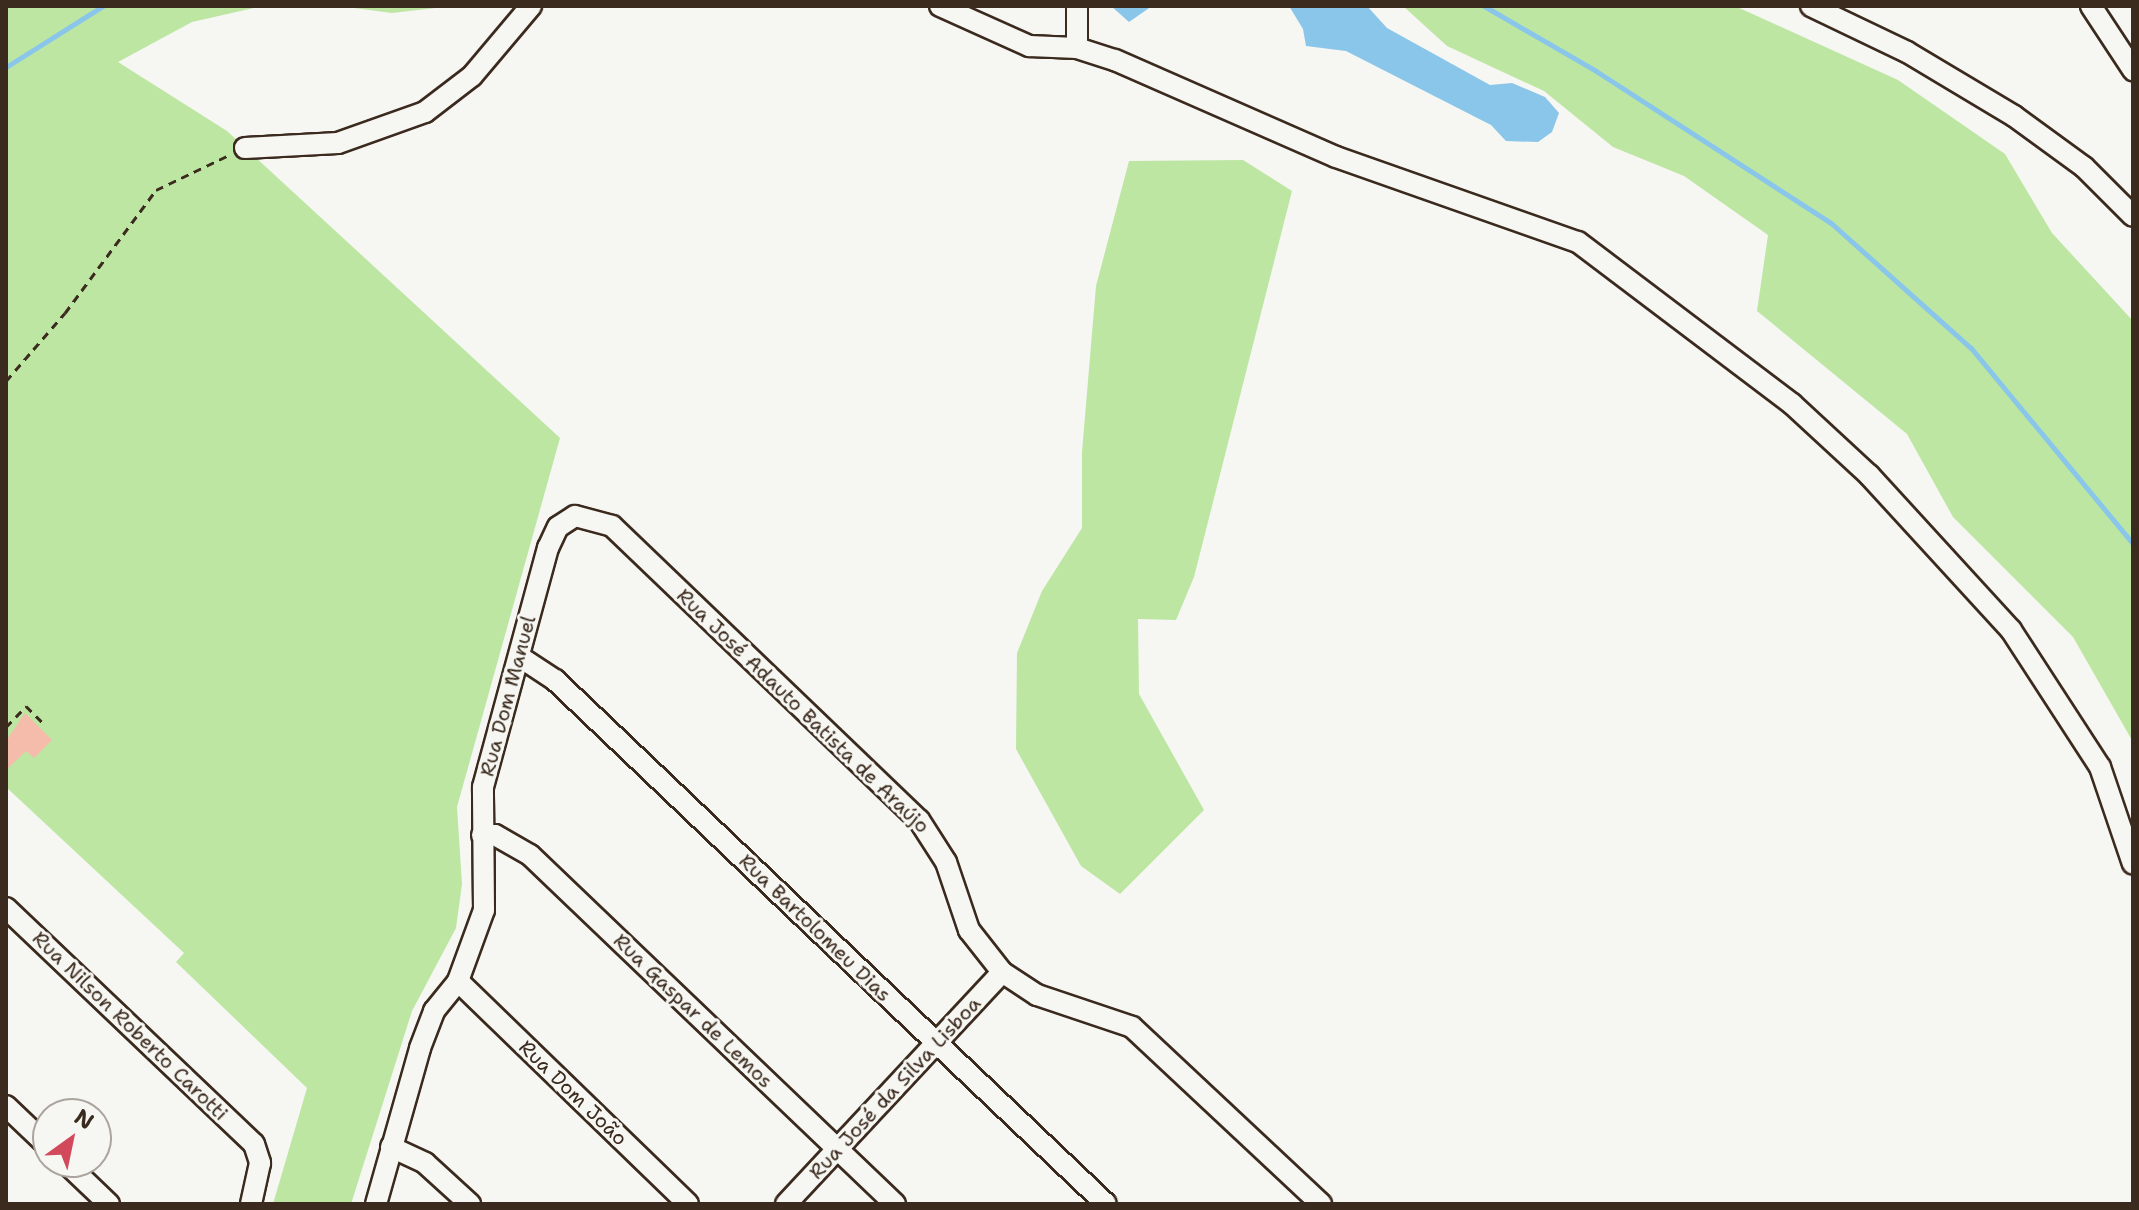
<!DOCTYPE html>
<meta charset="utf-8">
<style>
body{margin:0}
#map{position:relative;width:2139px;height:1210px;overflow:hidden;background:#f6f6f2;font-family:"Shantell Sans",sans-serif}
div>[style]{position:absolute}
.green>*{inset:0;background:#bde6a3}
.water>*{inset:0;background:#8ac6ea}
.stream>*{height:5px;margin:-2.5px;padding:0 2.5px;transform-origin:2.5px;border-radius:2.5px;background:#8ac6ea}
.building>*{inset:0;background:#f5bcab}
.path>*{height:3px;margin-top:-1.5px;transform-origin:0;background:repeating-linear-gradient(90deg,#3b2a1e 0 8px,transparent 0 14px)}
.roads{filter:drop-shadow(2px 0 #3b2a1e) drop-shadow(-2px 0 #3b2a1e) drop-shadow(0 2px #3b2a1e) drop-shadow(0 -2px #3b2a1e)}
.minor>*{height:20px;margin:-10px;padding:0 10px;transform-origin:10px;border-radius:10px;background:#f6f6f2}
span{translate:-50% -50%;white-space:nowrap;text-align:center;line-height:1.15;-webkit-text-stroke:6px #f6f6f2;paint-order:stroke}
.street-label{font-size:20px;color:#3b2a1e}
.frame{position:absolute;inset:0;border:8px solid #3b2a1e;pointer-events:none}
.north{position:absolute;left:32px;top:1098px;width:80px;height:80px;box-sizing:border-box;background:#f6f6f2;border:2px solid #aba49d;border-radius:50%;rotate:33deg;font-size:22px;font-weight:700;line-height:32px;text-align:center;color:#3b2a1e}
.north::after{content:'';display:block;margin:auto;width:28px;height:36px;background:#d1495b;clip-path:polygon(50% 0,100% 100%,50% 72%,0 100%)}
</style>
<div id="map">
<div class="green">
<i style="clip-path:polygon(6px 6px,263px 6px,192px 22px,118px 62px,227px 131px,560px 438px,457px 807px,462px 884px,456px 928px,412px 1011px,351px 1204px,273px 1204px,307px 1088px,176px 962px,184px 953px,6px 787px)"></i>
<i style="clip-path:polygon(339px 6px,453px 6px,392px 13px)"></i>
<i style="clip-path:polygon(1403px 6px,1735px 6px,1898px 80px,2005px 154px,2052px 233px,2133px 321px,2133px 742px,2073px 637px,1953px 517px,1907px 434px,1757px 311px,1768px 235px,1684px 176px,1613px 147px,1544px 91px,1447px 46px)"></i>
<i style="clip-path:polygon(1243px 160px,1292px 191px,1194px 577px,1176px 620px,1138px 619px,1139px 694px,1204px 810px,1120px 894px,1081px 866px,1016px 749px,1017px 653px,1042px 591px,1082px 528px,1082px 452px,1096px 286px,1129px 161px)"></i>
</div>
<div class="water">
<i style="clip-path:polygon(1111px 6px,1152px 6px,1129px 22px)"></i>
<i style="clip-path:polygon(1289px 6px,1367px 6px,1387px 28px,1490px 85px,1512px 83px,1545px 97px,1559px 113px,1552px 132px,1538px 142px,1506px 141px,1491px 125px,1346px 51px,1306px 46px,1303px 29px)"></i>
</div>
<div class="stream">
<i style="left:1484px;top:6px;width:129px;rotate:30.1deg"></i>
<i style="left:1596px;top:71px;width:280px;rotate:32.9deg"></i>
<i style="left:1831px;top:223px;width:188px;rotate:41.8deg"></i>
<i style="left:1971px;top:348px;width:254px;rotate:50.4deg"></i>
<i style="left:6px;top:67px;width:115px;rotate:-32.2deg"></i>
</div>
<div class="building">
<i style="clip-path:polygon(25px 713px,52px 740px,34px 758px,26px 751px,6px 770px,6px 741px)"></i>
</div>
<div class="path">
<i style="left:6px;top:381px;width:90px;rotate:-49.1deg"></i>
<i style="left:65px;top:313px;width:153px;rotate:-53.5deg"></i>
<i style="left:156px;top:190px;width:81px;rotate:-25.6deg"></i>
<i style="left:6px;top:727px;width:29px;rotate:-46deg"></i>
<i style="left:26px;top:706px;width:25px;rotate:45deg"></i>
</div>
<div class="roads">
<div class="minor">
<i style="left:940px;top:6px;width:98px;rotate:24.2deg"></i>
<i style="left:1029px;top:46px;width:48px;rotate:2.4deg"></i>
<i style="left:1077px;top:48px;width:40px;rotate:18deg"></i>
<i style="left:1115px;top:60px;width:241px;rotate:23.7deg"></i>
<i style="left:1336px;top:157px;width:256px;rotate:19.4deg"></i>
<i style="left:1578px;top:242px;width:268px;rotate:37.1deg"></i>
<i style="left:1792px;top:404px;width:105px;rotate:42.7deg"></i>
<i style="left:1869px;top:475px;width:210px;rotate:47.5deg"></i>
<i style="left:2011px;top:630px;width:163px;rotate:57deg"></i>
<i style="left:2100px;top:767px;width:102px;rotate:71.2deg"></i>
<i style="left:1811px;top:6px;width:106px;rotate:25.6deg"></i>
<i style="left:1907px;top:52px;width:125px;rotate:30.9deg"></i>
<i style="left:2014px;top:116px;width:87px;rotate:36.1deg"></i>
<i style="left:2084px;top:167px;width:69px;rotate:45deg"></i>
<i style="left:2091px;top:6px;width:77px;rotate:56.7deg"></i>
<i style="left:1077px;top:48px;width:42px;rotate:-90deg"></i>
<i style="left:245px;top:148px;width:93px;rotate:-3.1deg"></i>
<i style="left:338px;top:143px;width:92px;rotate:-19.6deg"></i>
<i style="left:425px;top:112px;width:59px;rotate:-37.5deg"></i>
<i style="left:472px;top:76px;width:92px;rotate:-49.9deg"></i>
<i style="left:520px;top:657px;width:42px;rotate:33.3deg"></i>
<i style="left:555px;top:680px;width:760px;rotate:43.56deg"></i>
<i style="left:482px;top:835px;width:13px"></i>
<i style="left:495px;top:835px;width:40px;rotate:29.7deg"></i>
<i style="left:530px;top:855px;width:505px;rotate:43.72deg"></i>
<i style="left:6px;top:908px;width:342px;rotate:43.6deg"></i>
<i style="left:254px;top:1144px;width:20px;rotate:72deg"></i>
<i style="left:260px;top:1163px;width:42px;rotate:102.4deg"></i>
<i style="left:458px;top:981px;width:320px;rotate:44.1deg"></i>
<i style="left:6px;top:1106px;width:58px;rotate:43.6deg"></i>
<i style="left:391px;top:1147px;width:38px;rotate:25deg"></i>
<i style="left:425px;top:1163px;width:61px;rotate:42.3deg"></i>
<i style="left:65px;top:1162px;width:61px;rotate:43.7deg"></i>
<i style="left:376px;top:1204px;width:162px;rotate:-74.2deg"></i>
<i style="left:420px;top:1048px;width:40px;rotate:-69deg"></i>
<i style="left:434px;top:1011px;width:38px;rotate:-51deg"></i>
<i style="left:458px;top:981px;width:76px;rotate:-69.9deg"></i>
<i style="left:484px;top:910px;width:123px;rotate:-90.5deg"></i>
<i style="left:483px;top:787px;width:248px;rotate:-74.8deg"></i>
<i style="left:548px;top:548px;width:23px;rotate:-65deg"></i>
<i style="left:558px;top:527px;width:20px;rotate:-33deg"></i>
<i style="left:575px;top:516px;width:38px;rotate:15deg"></i>
<i style="left:612px;top:526px;width:425px;rotate:43.8deg"></i>
<i style="left:919px;top:820px;width:50px;rotate:57.3deg"></i>
<i style="left:946px;top:862px;width:72px;rotate:71.3deg"></i>
<i style="left:969px;top:930px;width:53px;rotate:51.8deg"></i>
<i style="left:1002px;top:972px;width:42px;rotate:33.3deg"></i>
<i style="left:1037px;top:995px;width:100px;rotate:18.6deg"></i>
<i style="left:1132px;top:1027px;width:259px;rotate:43.1deg"></i>
<i style="left:786px;top:1204px;width:317px;rotate:-47deg"></i>
</div>
</div>
<div class="street-label">
<span style="left:508px;top:696px;rotate:-75deg">Rua Dom Manuel</span>
<span style="left:803px;top:711px;rotate:44deg">Rua José Adauto Batista de Araújo</span>
<span style="left:815px;top:928px;rotate:44deg">Rua Bartolomeu Dias</span>
<span style="left:693px;top:1011px;rotate:44deg">Rua Gaspar de Lemos</span>
<span style="left:130px;top:1026px;rotate:44deg">Rua Nilson Roberto Carotti</span>
<span style="left:895px;top:1088px;rotate:-47deg">Rua José da Silva Lisboa</span>
<span style="left:573px;top:1093px;rotate:44deg">Rua Dom João</span>
</div>
<div class="frame"></div>
<div class="north">N</div>
</div>
